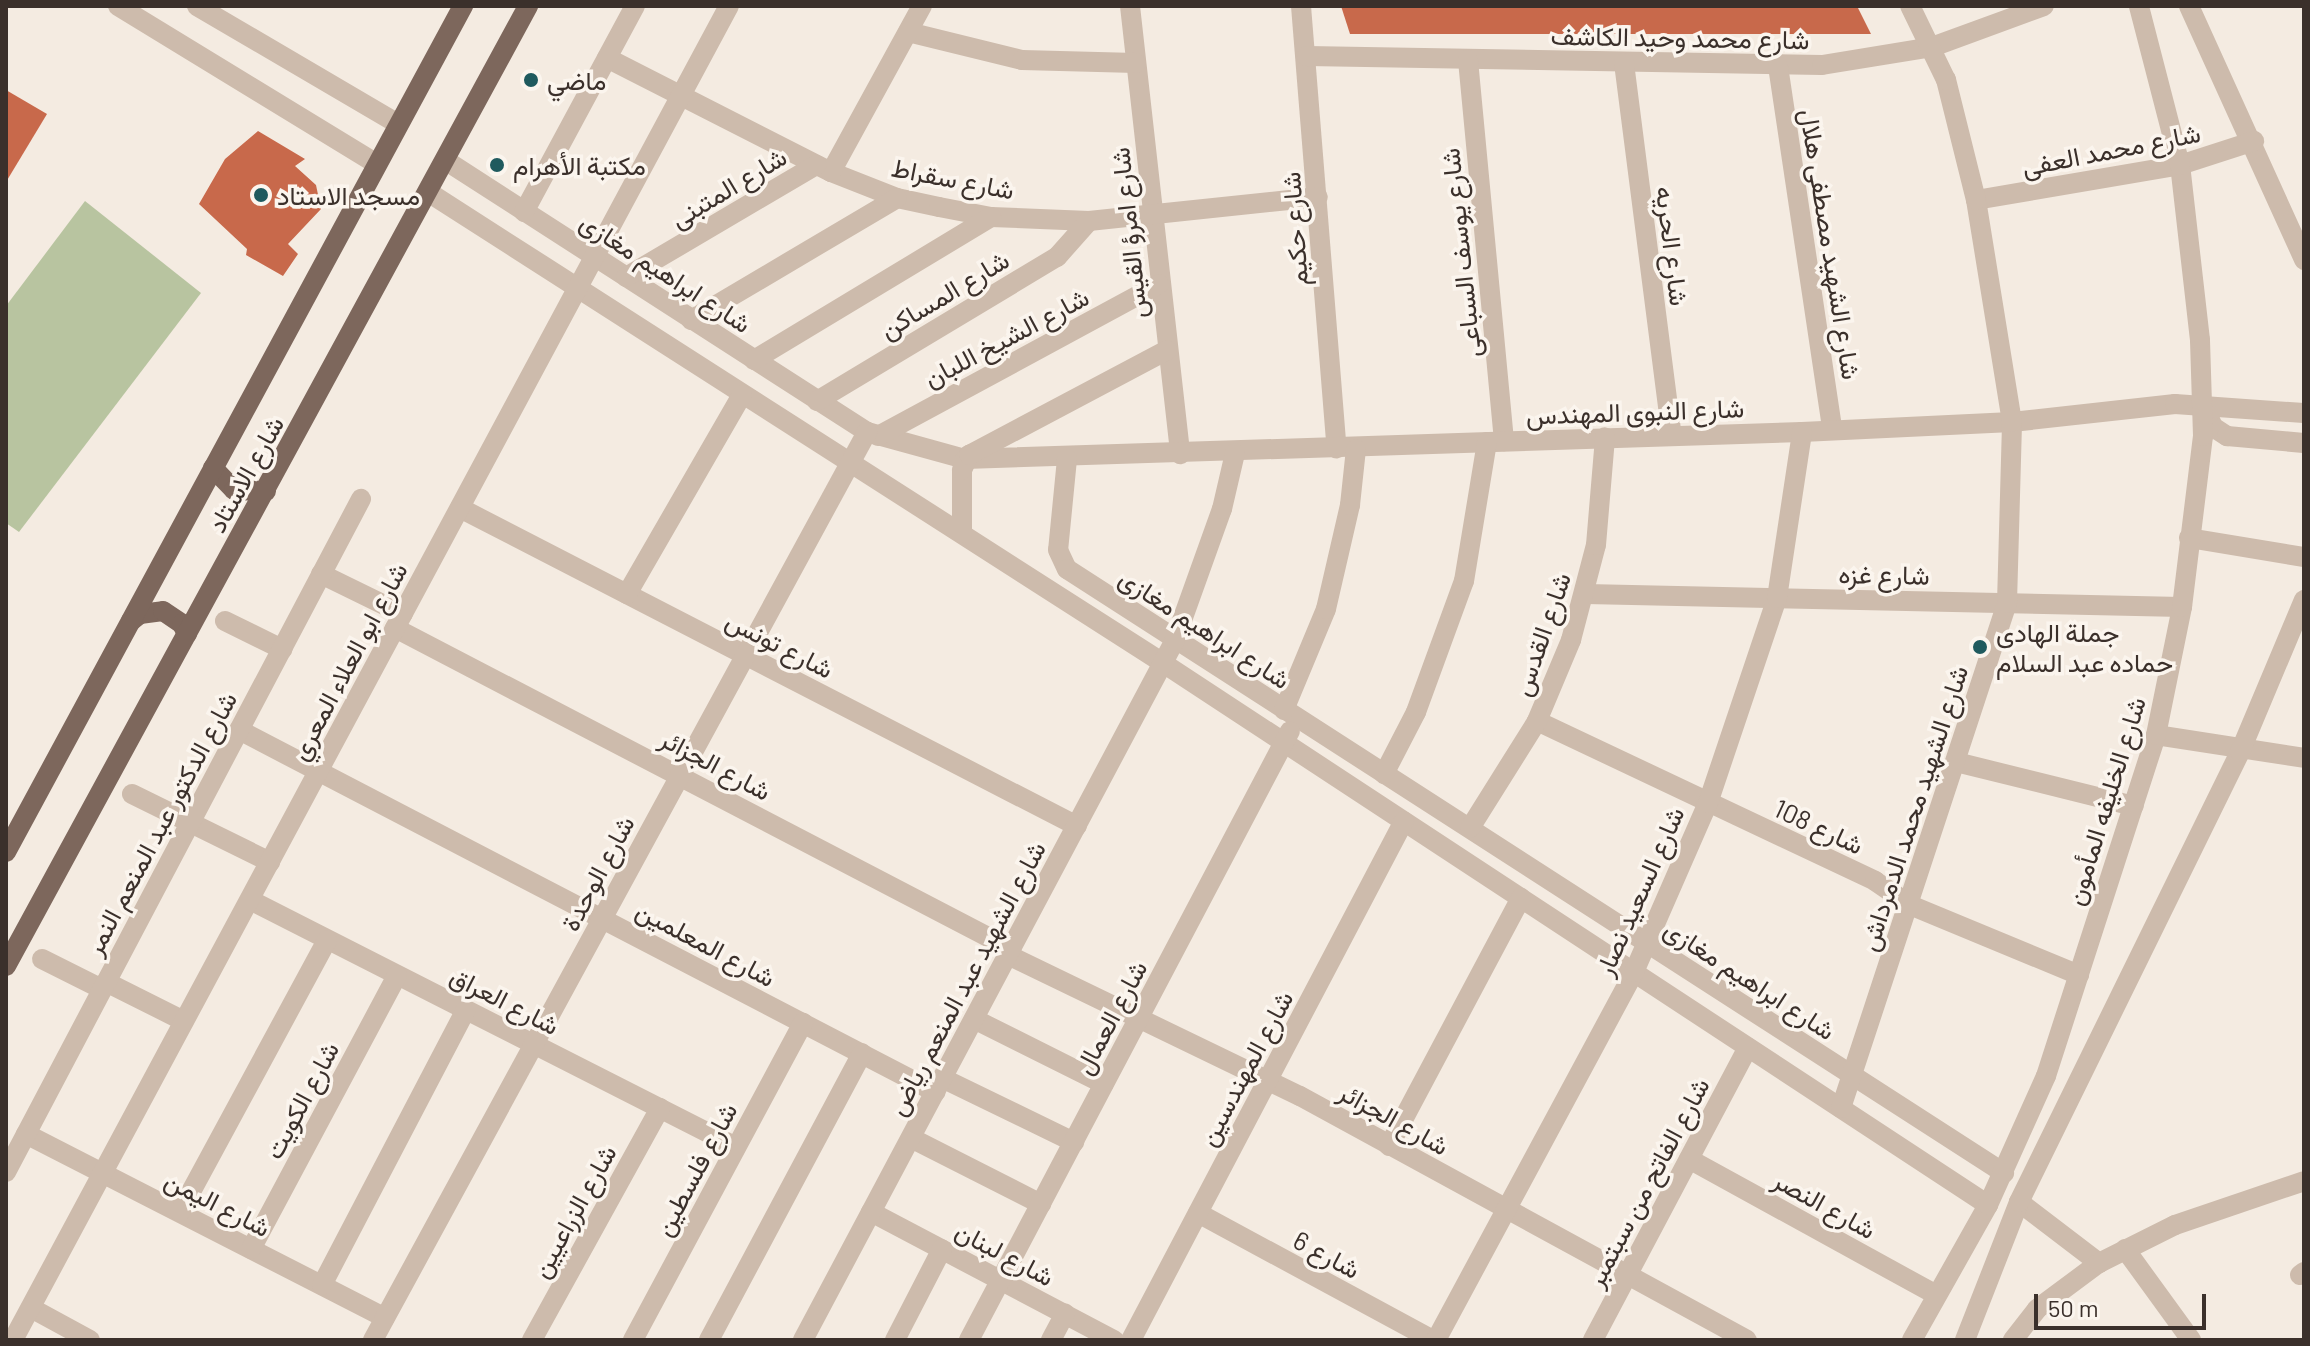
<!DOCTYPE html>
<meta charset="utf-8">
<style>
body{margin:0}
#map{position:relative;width:2310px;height:1346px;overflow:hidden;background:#f4ebe1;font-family:Barlow,Vazirmatn,sans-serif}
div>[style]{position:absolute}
.green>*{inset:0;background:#b8c4a0}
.building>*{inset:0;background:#c8694b}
.street>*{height:20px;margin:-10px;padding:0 10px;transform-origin:10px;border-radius:10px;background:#cdbbac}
.primary>*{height:20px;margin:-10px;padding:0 10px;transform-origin:10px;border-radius:10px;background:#7d675c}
.dots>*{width:22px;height:22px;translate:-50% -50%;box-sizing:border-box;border:4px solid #fbf5ee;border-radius:50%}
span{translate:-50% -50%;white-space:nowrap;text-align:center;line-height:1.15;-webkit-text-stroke:7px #fbf5ee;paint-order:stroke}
.street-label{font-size:26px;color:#3b302b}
.poi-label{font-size:26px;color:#3b302b}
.left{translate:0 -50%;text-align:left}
.frame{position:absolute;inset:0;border:8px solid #3b302b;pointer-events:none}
.scale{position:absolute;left:2034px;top:1294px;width:172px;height:36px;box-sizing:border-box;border:4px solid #3b302b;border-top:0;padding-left:10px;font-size:24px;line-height:28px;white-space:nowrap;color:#3b302b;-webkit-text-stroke:6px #fbf5ee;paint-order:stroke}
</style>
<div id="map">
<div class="green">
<i style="clip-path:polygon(85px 201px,201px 293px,19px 532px,6px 523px,6px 306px)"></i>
</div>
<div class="building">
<i style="clip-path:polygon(1341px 6px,1857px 6px,1871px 34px,1350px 34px)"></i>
<i style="clip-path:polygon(6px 90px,47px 114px,6px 182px)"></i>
<i style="clip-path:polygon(258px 131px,305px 159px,295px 166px,316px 185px,321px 209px,288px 244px,298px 254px,283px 276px,246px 255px,247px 249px,199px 204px,225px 159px)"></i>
</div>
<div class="street">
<i style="left:118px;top:6px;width:303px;rotate:31.4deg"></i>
<i style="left:197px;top:6px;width:233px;rotate:30.4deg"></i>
<i style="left:1130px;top:6px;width:451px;rotate:83.6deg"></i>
<i style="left:1301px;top:6px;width:444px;rotate:85.4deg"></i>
<i style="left:2189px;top:6px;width:279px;rotate:65.6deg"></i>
<i style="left:908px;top:32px;width:117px;rotate:13.8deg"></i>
<i style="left:1022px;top:60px;width:114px;rotate:1.5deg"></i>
<i style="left:1307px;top:56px;width:515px;rotate:1deg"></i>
<i style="left:1822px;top:65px;width:111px;rotate:-9.3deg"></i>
<i style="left:1932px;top:47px;width:119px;rotate:-20.1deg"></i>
<i style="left:607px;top:58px;width:251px;rotate:27deg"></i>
<i style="left:831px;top:172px;width:71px;rotate:21.5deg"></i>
<i style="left:897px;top:198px;width:43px;rotate:12.1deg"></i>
<i style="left:939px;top:207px;width:53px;rotate:10.9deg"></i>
<i style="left:991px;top:217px;width:98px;rotate:2.3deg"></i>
<i style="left:1089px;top:221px;width:230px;rotate:-6deg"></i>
<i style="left:1468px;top:60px;width:383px;rotate:84.6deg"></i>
<i style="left:1624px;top:63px;width:376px;rotate:82.7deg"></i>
<i style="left:1778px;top:66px;width:367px;rotate:81.5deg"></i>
<i style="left:445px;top:160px;width:502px;rotate:32.8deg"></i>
<i style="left:867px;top:432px;width:102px;rotate:15.4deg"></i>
<i style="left:965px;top:459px;width:837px;rotate:-1.85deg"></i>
<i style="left:1802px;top:432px;width:210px;rotate:-2.7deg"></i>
<i style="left:2012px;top:422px;width:164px;rotate:-6.3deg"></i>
<i style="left:2175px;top:404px;width:129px;rotate:4deg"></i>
<i style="left:831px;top:172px;width:189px;rotate:-61.3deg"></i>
<i style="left:428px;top:192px;width:873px;rotate:32.65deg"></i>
<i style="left:1163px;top:663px;width:987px;rotate:33.3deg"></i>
<i style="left:1976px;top:200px;width:207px;rotate:-9.7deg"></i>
<i style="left:2180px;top:165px;width:78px;rotate:-18deg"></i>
<i style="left:524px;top:212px;width:234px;rotate:-61.7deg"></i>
<i style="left:626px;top:277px;width:221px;rotate:-30.5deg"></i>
<i style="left:691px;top:320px;width:239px;rotate:-30.6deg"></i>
<i style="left:754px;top:360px;width:277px;rotate:-31.1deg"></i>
<i style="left:817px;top:401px;width:280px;rotate:-31deg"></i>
<i style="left:1057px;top:257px;width:48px;rotate:-48.4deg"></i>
<i style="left:2205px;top:408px;width:21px;rotate:67deg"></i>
<i style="left:2213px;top:427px;width:17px;rotate:33deg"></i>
<i style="left:2227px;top:436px;width:77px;rotate:5.2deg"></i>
<i style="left:878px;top:436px;width:319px;rotate:-28.4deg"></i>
<i style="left:1067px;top:459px;width:91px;rotate:95.6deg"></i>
<i style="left:1058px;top:550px;width:21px;rotate:65deg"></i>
<i style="left:1067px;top:569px;width:1115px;rotate:32.81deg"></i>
<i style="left:460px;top:508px;width:694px;rotate:27.27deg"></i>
<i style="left:962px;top:533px;width:63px;rotate:-90deg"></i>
<i style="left:962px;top:470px;width:17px;rotate:-65deg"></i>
<i style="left:969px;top:455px;width:224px;rotate:-27.9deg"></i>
<i style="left:2189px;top:538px;width:117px;rotate:9.4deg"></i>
<i style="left:321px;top:574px;width:91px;rotate:26deg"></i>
<i style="left:627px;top:594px;width:230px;rotate:-60deg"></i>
<i style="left:1586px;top:594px;width:596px;rotate:1.25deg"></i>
<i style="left:225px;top:621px;width:64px;rotate:26.2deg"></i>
<i style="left:395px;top:628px;width:695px;rotate:27.52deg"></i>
<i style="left:1284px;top:710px;width:109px;rotate:-67.4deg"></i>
<i style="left:1326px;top:609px;width:107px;rotate:-77deg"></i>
<i style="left:1350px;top:505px;width:56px;rotate:-83.9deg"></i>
<i style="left:1537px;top:721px;width:374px;rotate:25.3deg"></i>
<i style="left:1875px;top:881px;width:42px;rotate:34.4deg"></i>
<i style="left:1910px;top:905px;width:183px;rotate:22.5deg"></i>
<i style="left:239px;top:730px;width:785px;rotate:27.48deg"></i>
<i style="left:2156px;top:735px;width:150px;rotate:8.8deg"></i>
<i style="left:1956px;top:762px;width:183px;rotate:13.9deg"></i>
<i style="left:1384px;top:774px;width:70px;rotate:-62.7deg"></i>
<i style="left:1416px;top:712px;width:140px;rotate:-69.9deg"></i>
<i style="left:1464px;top:581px;width:141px;rotate:-80.6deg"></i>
<i style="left:132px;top:794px;width:154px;rotate:26.2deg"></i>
<i style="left:1470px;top:828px;width:126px;rotate:-57.9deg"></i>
<i style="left:1537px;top:721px;width:88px;rotate:-67.2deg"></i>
<i style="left:1571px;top:640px;width:98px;rotate:-75.3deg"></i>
<i style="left:1596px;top:545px;width:108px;rotate:-85.2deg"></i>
<i style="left:250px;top:900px;width:545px;rotate:26.94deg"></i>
<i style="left:1008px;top:955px;width:324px;rotate:25.8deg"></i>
<i style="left:1300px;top:1096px;width:509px;rotate:28.63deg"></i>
<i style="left:42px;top:959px;width:67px;rotate:26.6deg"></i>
<i style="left:106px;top:982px;width:87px;rotate:26.6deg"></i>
<i style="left:974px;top:1019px;width:145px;rotate:26.6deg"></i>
<i style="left:942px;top:1078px;width:147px;rotate:25.9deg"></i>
<i style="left:1841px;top:1108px;width:532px;rotate:-71.8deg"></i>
<i style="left:2007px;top:603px;width:181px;rotate:-88.4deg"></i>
<i style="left:2012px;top:422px;width:225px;rotate:-99.2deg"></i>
<i style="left:1976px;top:200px;width:124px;rotate:-104deg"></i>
<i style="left:1946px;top:80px;width:82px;rotate:-115.9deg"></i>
<i style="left:26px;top:1134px;width:403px;rotate:27.1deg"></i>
<i style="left:911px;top:1138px;width:146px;rotate:26.9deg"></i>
<i style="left:1389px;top:1146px;width:281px;rotate:-62deg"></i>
<i style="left:1689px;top:1159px;width:282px;rotate:28.8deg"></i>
<i style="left:6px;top:1172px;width:761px;rotate:-62.19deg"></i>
<i style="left:2019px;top:1202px;width:101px;rotate:37.3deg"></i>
<i style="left:180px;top:1212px;width:309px;rotate:-61.6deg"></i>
<i style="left:871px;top:1212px;width:275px;rotate:27.8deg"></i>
<i style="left:1198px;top:1213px;width:267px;rotate:28.4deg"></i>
<i style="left:251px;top:1249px;width:310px;rotate:-61.9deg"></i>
<i style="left:2125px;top:1249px;width:112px;rotate:54deg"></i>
<i style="left:2300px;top:1275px;width:5px;rotate:-37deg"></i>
<i style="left:322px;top:1285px;width:310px;rotate:-62.4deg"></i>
<i style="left:31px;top:1308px;width:67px;rotate:28.5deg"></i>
<i style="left:13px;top:1340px;width:1514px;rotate:-61.78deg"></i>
<i style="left:373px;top:1340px;width:1034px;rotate:-61.45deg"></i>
<i style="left:532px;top:1340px;width:265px;rotate:-61.1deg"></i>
<i style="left:633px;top:1340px;width:360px;rotate:-61.8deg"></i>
<i style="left:709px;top:1340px;width:325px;rotate:-61.9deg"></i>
<i style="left:803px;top:1340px;width:793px;rotate:-62.01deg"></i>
<i style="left:1175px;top:640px;width:139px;rotate:-70.3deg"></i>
<i style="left:1222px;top:509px;width:57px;rotate:-76.9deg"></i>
<i style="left:895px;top:1340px;width:102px;rotate:-62.7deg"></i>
<i style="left:969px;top:1340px;width:688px;rotate:-62.21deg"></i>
<i style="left:1051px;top:1340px;width:30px;rotate:-62deg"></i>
<i style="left:1131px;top:1340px;width:586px;rotate:-62.26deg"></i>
<i style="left:1436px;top:1340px;width:418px;rotate:-61.7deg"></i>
<i style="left:1634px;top:972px;width:184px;rotate:-66.4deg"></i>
<i style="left:1708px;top:803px;width:216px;rotate:-71.4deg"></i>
<i style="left:1777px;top:598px;width:168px;rotate:-81.4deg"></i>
<i style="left:1593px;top:1340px;width:331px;rotate:-62.1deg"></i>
<i style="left:1912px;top:1340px;width:155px;rotate:-60.6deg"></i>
<i style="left:1988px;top:1205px;width:141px;rotate:-65.8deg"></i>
<i style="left:2046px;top:1076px;width:358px;rotate:-72.1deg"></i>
<i style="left:2156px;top:735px;width:131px;rotate:-78.5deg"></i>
<i style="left:2182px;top:607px;width:172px;rotate:-83deg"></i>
<i style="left:2203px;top:436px;width:96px;rotate:-91.8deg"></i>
<i style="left:2200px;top:340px;width:176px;rotate:-96.5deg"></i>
<i style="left:2180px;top:165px;width:164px;rotate:-104.5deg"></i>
<i style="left:1965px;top:1340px;width:148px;rotate:-68.6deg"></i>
<i style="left:2019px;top:1202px;width:501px;rotate:-63.84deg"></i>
<i style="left:2240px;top:752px;width:165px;rotate:-67.2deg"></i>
<i style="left:2013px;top:1340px;width:39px;rotate:-52deg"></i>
<i style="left:2037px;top:1309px;width:77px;rotate:-36.6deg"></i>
<i style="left:2099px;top:1263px;width:85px;rotate:-26.6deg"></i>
<i style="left:2175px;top:1225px;width:136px;rotate:-18.8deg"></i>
</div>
<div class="primary">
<i style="left:213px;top:468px;width:30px;rotate:46deg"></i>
<i style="left:234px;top:490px;width:32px;rotate:2deg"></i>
<i style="left:131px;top:621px;width:11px;rotate:-38deg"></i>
<i style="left:140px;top:614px;width:23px;rotate:-7deg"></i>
<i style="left:163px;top:611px;width:23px;rotate:34deg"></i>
<i style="left:182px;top:624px;width:11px;rotate:63deg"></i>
<i style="left:6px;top:852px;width:962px;rotate:-61.62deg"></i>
<i style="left:6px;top:966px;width:1093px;rotate:-61.46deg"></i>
</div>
<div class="dots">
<i style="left:531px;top:80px;background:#1f5a5e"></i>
<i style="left:497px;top:165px;background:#1f5a5e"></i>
<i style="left:261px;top:195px;background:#1f5a5e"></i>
<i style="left:1980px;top:647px;background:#1f5a5e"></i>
</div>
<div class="street-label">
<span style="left:1680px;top:37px;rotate:1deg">شارع محمد وحيد الكاشف</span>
<span style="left:2111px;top:149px;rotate:-11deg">شارع محمد العفى</span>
<span style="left:953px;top:178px;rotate:11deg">شارع سقراط</span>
<span style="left:728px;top:187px;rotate:-31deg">شارع المتبنى</span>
<span style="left:1294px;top:229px;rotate:-94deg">شارع حكيم</span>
<span style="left:1128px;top:233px;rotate:-96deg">شارع امرؤ القيس</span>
<span style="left:1831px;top:244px;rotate:81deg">شارع الشهيد مصطفى هلال</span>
<span style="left:1673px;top:246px;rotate:83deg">شارع الحريه</span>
<span style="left:1460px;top:253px;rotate:-96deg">شارع يوسف السباعى</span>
<span style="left:666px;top:272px;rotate:33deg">شارع ابراهيم مغازى</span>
<span style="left:944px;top:294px;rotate:-31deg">شارع المساكن</span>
<span style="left:1006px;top:337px;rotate:-28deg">شارع الشيخ اللبان</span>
<span style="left:1635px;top:411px;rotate:-2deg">شارع النبوى المهندس</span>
<span style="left:245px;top:474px;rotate:-61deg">شارع الاستاد</span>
<span style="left:1884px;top:574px;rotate:1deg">شارع غزه</span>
<span style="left:1205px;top:628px;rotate:33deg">شارع ابراهيم مغازى</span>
<span style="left:1541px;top:634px;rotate:-71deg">شارع القدس</span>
<span style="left:780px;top:644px;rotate:27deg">شارع تونس</span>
<span style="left:348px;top:661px;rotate:-62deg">شارع ابو العلاء المعري</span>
<span style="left:716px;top:764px;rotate:28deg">شارع الجزائر</span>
<span style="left:2105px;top:801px;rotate:-73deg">شارع الخليفه المأمون</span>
<span style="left:1913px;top:808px;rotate:-72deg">شارع الشهيد محمد الدمرداش</span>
<span style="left:160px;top:823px;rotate:-62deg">شارع الدكتور عبد المنعم النمر</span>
<span style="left:1819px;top:826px;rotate:25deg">شارع 108</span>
<span style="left:597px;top:873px;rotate:-62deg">شارع الوحدة</span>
<span style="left:1639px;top:891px;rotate:-66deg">شارع السعيد نصار</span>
<span style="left:706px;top:943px;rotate:28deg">شارع المعلمين</span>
<span style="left:966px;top:978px;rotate:-62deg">شارع الشهيد عبد المنعم رياض</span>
<span style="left:1750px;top:979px;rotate:33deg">شارع ابراهيم مغازى</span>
<span style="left:505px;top:1000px;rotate:27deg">شارع العراق</span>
<span style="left:1110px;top:1017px;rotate:-62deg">شارع العمال</span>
<span style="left:1245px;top:1068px;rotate:-62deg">شارع المهندسين</span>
<span style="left:301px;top:1100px;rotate:-62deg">شارع الكويت</span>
<span style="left:1394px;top:1118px;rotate:29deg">شارع الجزائر</span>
<span style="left:695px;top:1169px;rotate:-62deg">شارع فلسطين</span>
<span style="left:1647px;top:1182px;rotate:-62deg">شارع الفاتح من سبتمبر</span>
<span style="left:218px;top:1203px;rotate:27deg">شارع اليمن</span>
<span style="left:1825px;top:1204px;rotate:29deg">شارع النصر</span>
<span style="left:573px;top:1211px;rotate:-61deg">شارع الزراعيين</span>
<span style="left:1005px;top:1253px;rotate:28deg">شارع لبنان</span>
<span style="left:1327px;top:1254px;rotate:28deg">شارع 6</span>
</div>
<div class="poi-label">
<span class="left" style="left:547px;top:80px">ماضي</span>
<span class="left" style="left:513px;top:165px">مكتبة الأهرام</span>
<span class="left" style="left:277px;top:195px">مسجد الاستاد</span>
<span class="left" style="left:1996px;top:647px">جملة الهادى<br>حماده عبد السلام</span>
</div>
<div class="frame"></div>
<div class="scale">50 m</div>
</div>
